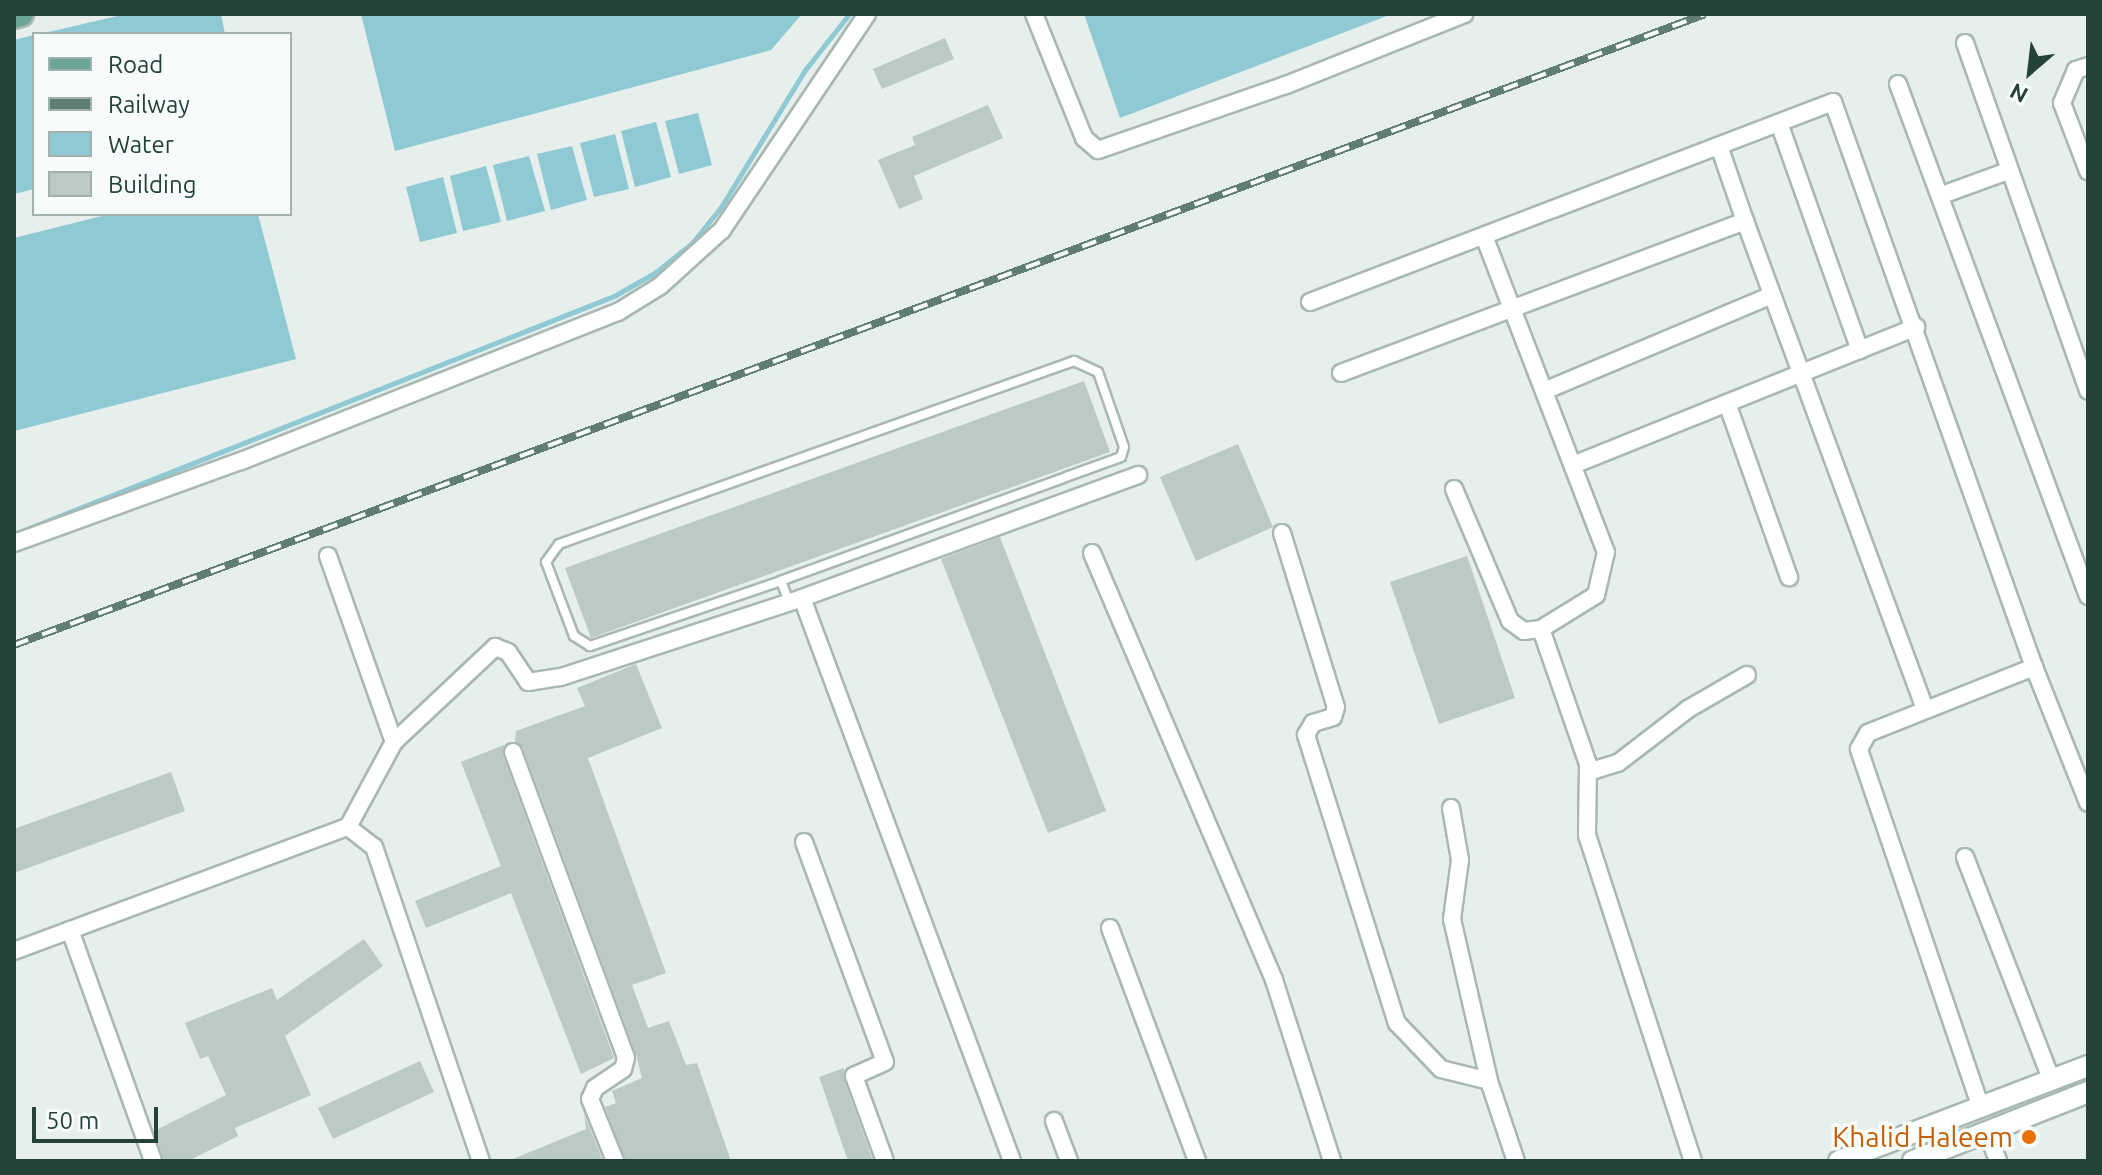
<!DOCTYPE html>
<style>
body{margin:0}
#map{position:relative;width:2102px;height:1175px;overflow:hidden;background:#e6efeb;font-family:Ubuntu,sans-serif}
div>[style]{position:absolute}
.water>*{inset:0;background:#8ec9d4}
.stream>*{height:5px;margin:-2.5px;padding:0 2.5px;transform-origin:2.5px;border-radius:2.5px;background:#8ec9d4}
.building>*{inset:0;background:#bbcac4}
.roads{filter:drop-shadow(2px 0 #a8b8b2) drop-shadow(-2px 0 #a8b8b2) drop-shadow(0 2px #a8b8b2) drop-shadow(0 -2px #a8b8b2)}
.service>*{height:8px;margin:-4px;padding:0 4px;transform-origin:4px;border-radius:4px;background:#fff}
.minor>*{height:16px;margin:-8px;padding:0 8px;transform-origin:8px;border-radius:8px;background:#fff}
.tertiary>*{height:20px;margin:-10px;padding:0 10px;transform-origin:10px;border-radius:10px;background:#fff}
.primary>*{height:24px;margin:-12px;padding:0 12px;transform-origin:12px;border-radius:12px;background:#6aa596}
.rail>*{height:8px;margin-top:-4px;transform-origin:0;background:repeating-linear-gradient(90deg,#f7fbf9 0 15px,#5f7d75 0 30px);box-sizing:border-box;border-block:2px solid #5f7d75}
.dots>*{width:22px;height:22px;translate:-50% -50%;box-sizing:border-box;border:4px solid #f7fbf9;border-radius:50%}
span{translate:-50% -50%;white-space:nowrap;text-align:center;line-height:1.15;-webkit-text-stroke:7px #f7fbf9;paint-order:stroke}
.food-label{font-size:28px;color:#c56008}
.right{translate:-100% -50%;text-align:right}
.frame{position:absolute;inset:0;border:16px solid #24423a;pointer-events:none}
.legend{position:absolute;left:32px;top:32px;width:260px;height:184px;box-sizing:border-box;background:#f7fbf9;border:2px solid #a3b1ad;margin:0;padding:10px 14px;list-style:none;font-size:24px;color:#24423a}
.legend li{display:flex;align-items:center;gap:16px;height:40px}
.legend b{width:40px;border:2px solid #a3b1ad}
.north{position:absolute;left:1990px;top:32px;width:80px;height:80px;-webkit-text-stroke:6px #f7fbf9;paint-order:stroke;rotate:208deg;font-size:22px;font-weight:700;line-height:32px;text-align:center;color:#24423a}
.north::after{content:'';display:block;margin:auto;width:28px;height:36px;background:#24423a;clip-path:polygon(50% 0,100% 100%,50% 72%,0 100%)}
.scale{position:absolute;left:32px;top:1107px;width:126px;height:36px;box-sizing:border-box;border:4px solid #24423a;border-top:0;padding-left:10px;font-size:24px;line-height:28px;white-space:nowrap;color:#24423a;-webkit-text-stroke:6px #f7fbf9;paint-order:stroke}
</style>
<div id="map">
<div class="water">
<i style="clip-path:polygon(126px 14px,221px 14px,225px 34px,40px 34px)"></i>
<i style="clip-path:polygon(361px 14px,802px 14px,771px 50px,395px 151px)"></i>
<i style="clip-path:polygon(1084px 14px,1392px 14px,1120px 118px)"></i>
<i style="clip-path:polygon(34px 35px,34px 189px,14px 194px,14px 40px)"></i>
<i style="clip-path:polygon(698px 113px,712px 165px,679px 174px,665px 121px)"></i>
<i style="clip-path:polygon(656px 122px,671px 177px,635px 187px,621px 131px)"></i>
<i style="clip-path:polygon(615px 134px,629px 189px,594px 197px,580px 143px)"></i>
<i style="clip-path:polygon(572px 146px,587px 200px,551px 210px,537px 154px)"></i>
<i style="clip-path:polygon(529px 156px,545px 211px,507px 221px,493px 165px)"></i>
<i style="clip-path:polygon(486px 166px,501px 222px,463px 231px,450px 176px)"></i>
<i style="clip-path:polygon(443px 177px,457px 233px,420px 242px,406px 187px)"></i>
<i style="clip-path:polygon(110px 214px,258px 214px,296px 359px,14px 431px,14px 238px)"></i>
</div>
<div class="stream">
<i style="left:14px;top:534px;width:645px;rotate:-21.64deg"></i>
<i style="left:614px;top:296px;width:48px;rotate:-29.7deg"></i>
<i style="left:656px;top:272px;width:46px;rotate:-38.9deg"></i>
<i style="left:692px;top:243px;width:46px;rotate:-51.1deg"></i>
<i style="left:721px;top:207px;width:161px;rotate:-58.5deg"></i>
<i style="left:805px;top:70px;width:71px;rotate:-51.8deg"></i>
</div>
<div class="building">
<i style="clip-path:polygon(945px 38px,954px 59px,882px 89px,873px 69px)"></i>
<i style="clip-path:polygon(988px 105px,1003px 138px,914px 176px,923px 199px,899px 209px,878px 160px,915px 145px,912px 137px)"></i>
<i style="clip-path:polygon(1084px 381px,1110px 452px,591px 638px,565px 568px)"></i>
<i style="clip-path:polygon(1238px 444px,1273px 527px,1196px 561px,1160px 477px)"></i>
<i style="clip-path:polygon(1000px 537px,1106px 811px,1048px 833px,941px 559px)"></i>
<i style="clip-path:polygon(1467px 556px,1515px 698px,1439px 724px,1390px 582px)"></i>
<i style="clip-path:polygon(636px 664px,662px 728px,588px 758px,666px 973px,632px 985px,648px 1028px,669px 1021px,686px 1065px,697px 1063px,731px 1161px,626px 1161px,605px 1107px,616px 1103px,612px 1091px,642px 1078px,636px 1054px,523px 748px,515px 741px,516px 731px,585px 706px,577px 688px)"></i>
<i style="clip-path:polygon(504px 745px,503px 756px,614px 1058px,581px 1074px,511px 893px,426px 928px,415px 901px,501px 866px,461px 762px)"></i>
<i style="clip-path:polygon(171px 772px,185px 811px,14px 873px,14px 829px)"></i>
<i style="clip-path:polygon(364px 939px,383px 966px,285px 1036px,311px 1095px,235px 1128px,238px 1136px,188px 1161px,164px 1161px,154px 1131px,226px 1095px,208px 1056px,200px 1059px,185px 1023px,272px 988px,277px 1000px)"></i>
<i style="clip-path:polygon(420px 1061px,434px 1092px,333px 1139px,318px 1108px)"></i>
<i style="clip-path:polygon(844px 1068px,844px 1080px,873px 1161px,848px 1161px,819px 1077px)"></i>
<i style="clip-path:polygon(584px 1114px,603px 1161px,508px 1161px,586px 1129px)"></i>
</div>
<div class="roads">
<div class="service">
<i style="left:781px;top:581px;width:202px;rotate:161.2deg"></i>
<i style="left:590px;top:646px;width:19px;rotate:-148deg"></i>
<i style="left:574px;top:636px;width:79px;rotate:-110.7deg"></i>
<i style="left:546px;top:562px;width:22px;rotate:-54deg"></i>
<i style="left:559px;top:544px;width:547px;rotate:-19.56deg"></i>
<i style="left:1074px;top:361px;width:26px;rotate:25deg"></i>
<i style="left:1098px;top:372px;width:79px;rotate:70.9deg"></i>
<i style="left:1124px;top:447px;width:10px;rotate:107deg"></i>
<i style="left:1121px;top:457px;width:362px;rotate:160deg"></i>
<i style="left:781px;top:581px;width:22px;rotate:69deg"></i>
</div>
<div class="minor">
<i style="left:1034px;top:14px;width:134px;rotate:68deg"></i>
<i style="left:1084px;top:138px;width:18px;rotate:41deg"></i>
<i style="left:1098px;top:150px;width:199px;rotate:-19.1deg"></i>
<i style="left:1286px;top:85px;width:192px;rotate:-21.7deg"></i>
<i style="left:1965px;top:43px;width:369px;rotate:70.5deg"></i>
<i style="left:2088px;top:66px;width:13px;rotate:162deg"></i>
<i style="left:2076px;top:70px;width:36px;rotate:113deg"></i>
<i style="left:2062px;top:103px;width:73px;rotate:69.1deg"></i>
<i style="left:1898px;top:84px;width:546px;rotate:69.64deg"></i>
<i style="left:1779px;top:123px;width:241px;rotate:70.4deg"></i>
<i style="left:1719px;top:146px;width:79px;rotate:70.9deg"></i>
<i style="left:1942px;top:195px;width:70px;rotate:-20deg"></i>
<i style="left:1484px;top:236px;width:339px;rotate:68.9deg"></i>
<i style="left:1606px;top:552px;width:44px;rotate:103.1deg"></i>
<i style="left:1596px;top:595px;width:65px;rotate:148.3deg"></i>
<i style="left:1310px;top:302px;width:560px;rotate:-20.93deg"></i>
<i style="left:1833px;top:102px;width:600px;rotate:70.42deg"></i>
<i style="left:2034px;top:667px;width:146px;rotate:68.3deg"></i>
<i style="left:1341px;top:373px;width:432px;rotate:-20.6deg"></i>
<i style="left:1745px;top:221px;width:520px;rotate:69.75deg"></i>
<i style="left:1544px;top:391px;width:247px;rotate:-22.8deg"></i>
<i style="left:1727px;top:403px;width:185px;rotate:70.4deg"></i>
<i style="left:1573px;top:465px;width:370px;rotate:-21.9deg"></i>
<i style="left:1454px;top:489px;width:143px;rotate:67deg"></i>
<i style="left:1510px;top:621px;width:17px;rotate:36deg"></i>
<i style="left:1524px;top:631px;width:17px;rotate:-7deg"></i>
<i style="left:1541px;top:629px;width:143px;rotate:70.8deg"></i>
<i style="left:1588px;top:764px;width:71px;rotate:90.8deg"></i>
<i style="left:1587px;top:835px;width:343px;rotate:72deg"></i>
<i style="left:1282px;top:533px;width:182px;rotate:72.8deg"></i>
<i style="left:1336px;top:707px;width:10px;rotate:107deg"></i>
<i style="left:1333px;top:717px;width:21px;rotate:163deg"></i>
<i style="left:1313px;top:723px;width:14px;rotate:120deg"></i>
<i style="left:1306px;top:735px;width:302px;rotate:72.5deg"></i>
<i style="left:1397px;top:1023px;width:64px;rotate:46.3deg"></i>
<i style="left:1441px;top:1069px;width:49px;rotate:14deg"></i>
<i style="left:1489px;top:1081px;width:84px;rotate:71.4deg"></i>
<i style="left:14px;top:543px;width:241px;rotate:-19.9deg"></i>
<i style="left:241px;top:461px;width:405px;rotate:-21.6deg"></i>
<i style="left:618px;top:312px;width:49px;rotate:-31.8deg"></i>
<i style="left:660px;top:286px;width:84px;rotate:-42.1deg"></i>
<i style="left:722px;top:230px;width:260px;rotate:-56.1deg"></i>
<i style="left:1092px;top:553px;width:464px;rotate:66.9deg"></i>
<i style="left:1274px;top:980px;width:190px;rotate:72.2deg"></i>
<i style="left:328px;top:556px;width:197px;rotate:70.5deg"></i>
<i style="left:802px;top:598px;width:601px;rotate:69.54deg"></i>
<i style="left:513px;top:752px;width:326px;rotate:69.7deg"></i>
<i style="left:626px;top:1058px;width:11px;rotate:105deg"></i>
<i style="left:623px;top:1069px;width:34px;rotate:146deg"></i>
<i style="left:595px;top:1088px;width:12px;rotate:114deg"></i>
<i style="left:590px;top:1099px;width:67px;rotate:68deg"></i>
<i style="left:1588px;top:772px;width:31px;rotate:-17deg"></i>
<i style="left:1618px;top:763px;width:88px;rotate:-37.6deg"></i>
<i style="left:1688px;top:709px;width:68px;rotate:-30deg"></i>
<i style="left:1451px;top:808px;width:53px;rotate:80.2deg"></i>
<i style="left:1460px;top:860px;width:60px;rotate:97.7deg"></i>
<i style="left:1452px;top:919px;width:166px;rotate:77.1deg"></i>
<i style="left:348px;top:827px;width:33px;rotate:38deg"></i>
<i style="left:374px;top:847px;width:332px;rotate:71.2deg"></i>
<i style="left:804px;top:842px;width:234px;rotate:69.8deg"></i>
<i style="left:885px;top:1062px;width:34px;rotate:156deg"></i>
<i style="left:854px;top:1076px;width:90px;rotate:70deg"></i>
<i style="left:1965px;top:857px;width:238px;rotate:68.8deg"></i>
<i style="left:1110px;top:928px;width:249px;rotate:69.5deg"></i>
<i style="left:70px;top:930px;width:245px;rotate:70.2deg"></i>
<i style="left:14px;top:951px;width:356px;rotate:-20.4deg"></i>
<i style="left:348px;top:827px;width:97px;rotate:-61.6deg"></i>
<i style="left:394px;top:742px;width:139px;rotate:-43.2deg"></i>
<i style="left:495px;top:647px;width:14px;rotate:21deg"></i>
<i style="left:508px;top:652px;width:36px;rotate:56deg"></i>
<i style="left:528px;top:682px;width:33px;rotate:-9deg"></i>
<i style="left:561px;top:677px;width:254px;rotate:-18.1deg"></i>
<i style="left:802px;top:598px;width:358px;rotate:-20.1deg"></i>
<i style="left:1980px;top:1105px;width:376px;rotate:-108.8deg"></i>
<i style="left:1859px;top:749px;width:18px;rotate:-61deg"></i>
<i style="left:1868px;top:733px;width:179px;rotate:-21.7deg"></i>
<i style="left:1054px;top:1121px;width:43px;rotate:69.4deg"></i>
<i style="left:1987px;top:1132px;width:31px;rotate:69deg"></i>
</div>
<div class="tertiary">
<i style="left:1839px;top:1161px;width:267px;rotate:-20.9deg"></i>
<i style="left:1913px;top:1161px;width:188px;rotate:-21.5deg"></i>
</div>
<div class="primary">
<i style="left:14px;top:16px;width:7px;rotate:-16deg"></i>
</div>
</div>
<div class="rail">
<i style="left:14px;top:645px;width:1805px;rotate:-20.46deg"></i>
</div>
<div class="dots">
<i style="left:2029px;top:1137px;background:#e8710a"></i>
</div>
<div class="food-label">
<span class="right" style="left:2013px;top:1137px">Khalid Haleem</span>
</div>
<div class="frame"></div>
<ul class="legend">
<li><b style="height:10px;background:#6aa596"></b>Road</li>
<li><b style="height:10px;background:#5f7d75"></b>Railway</li>
<li><b style="height:22px;background:#8ec9d4"></b>Water</li>
<li><b style="height:22px;background:#bbcac4"></b>Building</li>
</ul>
<div class="north">N</div>
<div class="scale">50 m</div>
</div>
